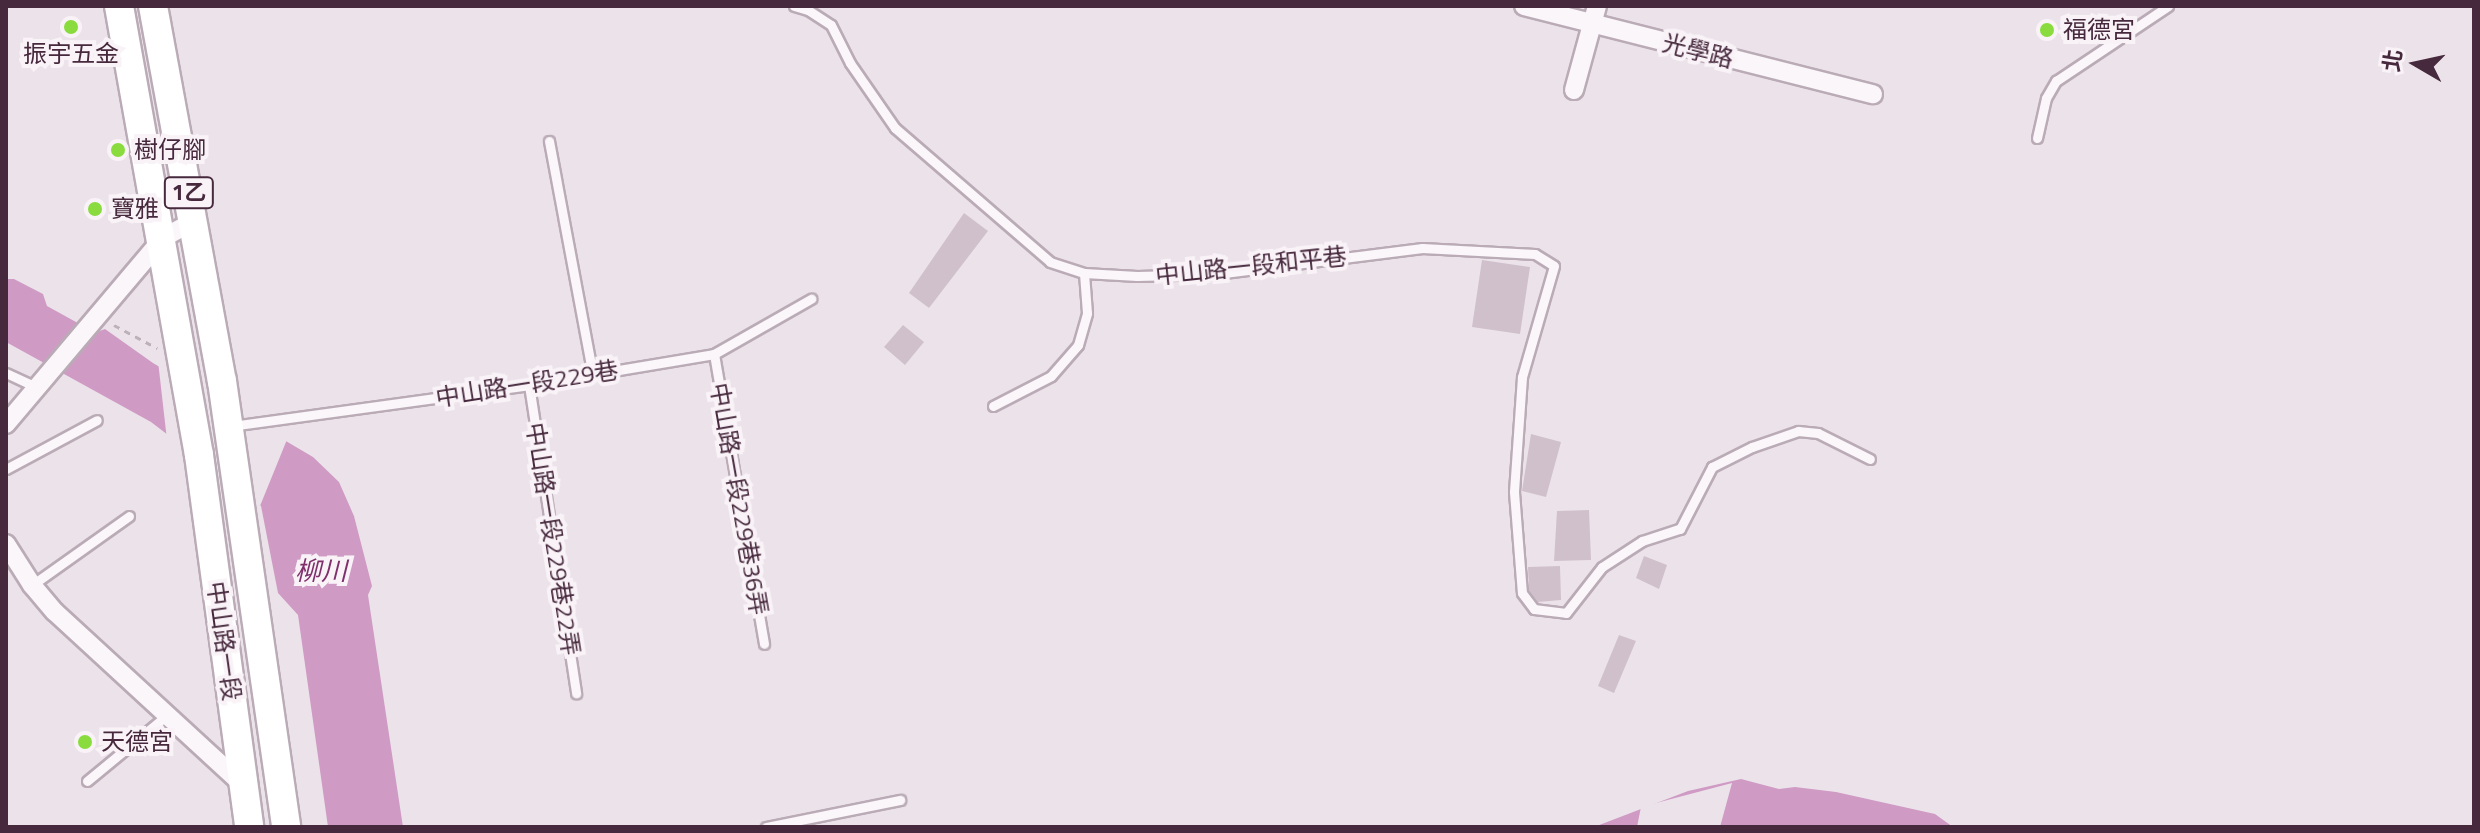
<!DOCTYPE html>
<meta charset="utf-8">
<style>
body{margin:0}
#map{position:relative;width:2480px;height:833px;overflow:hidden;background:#ece3ea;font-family:"Titillium Web","Noto Sans TC",sans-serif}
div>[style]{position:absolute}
.water>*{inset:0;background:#cf9bc5}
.pier>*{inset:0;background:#ece3ea}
.building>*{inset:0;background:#d0c0cb}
.path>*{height:3px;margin-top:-1.5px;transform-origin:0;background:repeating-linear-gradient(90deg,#bdb0b9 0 6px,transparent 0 12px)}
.roads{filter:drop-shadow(2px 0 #baabb6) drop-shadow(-2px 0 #baabb6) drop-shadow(0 2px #baabb6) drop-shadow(0 -2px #baabb6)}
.service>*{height:9px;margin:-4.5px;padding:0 4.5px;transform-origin:4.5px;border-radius:4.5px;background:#faf6f9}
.minor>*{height:18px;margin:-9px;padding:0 9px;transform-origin:9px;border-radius:9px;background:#faf6f9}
.primary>*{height:28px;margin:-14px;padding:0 14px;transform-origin:14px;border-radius:14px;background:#fff}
.dots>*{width:22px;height:22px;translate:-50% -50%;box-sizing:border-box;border:4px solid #f9f3f8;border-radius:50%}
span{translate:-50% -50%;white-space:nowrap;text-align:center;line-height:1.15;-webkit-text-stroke:8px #f9f3f8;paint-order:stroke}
.shield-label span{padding:2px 6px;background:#f9f3f8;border:2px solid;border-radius:6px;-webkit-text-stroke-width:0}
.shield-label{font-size:22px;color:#47293d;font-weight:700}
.poi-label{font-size:24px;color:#47293d}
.left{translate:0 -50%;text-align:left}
.street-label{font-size:24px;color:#47293d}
.water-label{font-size:26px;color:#7f2f6c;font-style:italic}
.frame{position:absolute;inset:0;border:8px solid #47293d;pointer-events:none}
.north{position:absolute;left:2376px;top:24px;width:80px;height:80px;-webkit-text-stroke:6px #f9f3f8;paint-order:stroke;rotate:279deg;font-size:22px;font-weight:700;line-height:32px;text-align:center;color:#47293d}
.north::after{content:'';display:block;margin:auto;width:28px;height:36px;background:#47293d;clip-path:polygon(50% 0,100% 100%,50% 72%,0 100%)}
</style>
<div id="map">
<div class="water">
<i style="clip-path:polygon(6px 279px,14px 279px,43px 294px,47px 306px,76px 322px,97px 332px,105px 329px,153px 363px,313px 457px,339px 482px,354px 516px,372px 586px,368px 595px,403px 827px,328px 827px,298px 615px,278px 593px,261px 506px,151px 422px,6px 342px)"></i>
<i style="clip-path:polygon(1741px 779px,1779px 789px,1795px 787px,1836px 792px,1935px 814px,1953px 827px,1594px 827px,1688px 791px)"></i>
</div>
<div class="pier">
<i style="clip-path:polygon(158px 361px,288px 437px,260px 506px,167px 440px)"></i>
<i style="clip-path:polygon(1732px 783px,1720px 827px,1637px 827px,1641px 807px)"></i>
</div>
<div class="building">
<i style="clip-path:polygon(964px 213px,988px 231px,929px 308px,909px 293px)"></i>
<i style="clip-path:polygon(1482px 260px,1530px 267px,1520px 334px,1472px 327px)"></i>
<i style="clip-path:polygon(903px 325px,924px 342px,905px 365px,884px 347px)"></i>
<i style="clip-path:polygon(1531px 434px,1561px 442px,1546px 497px,1522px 491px)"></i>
<i style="clip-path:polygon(1589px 510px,1591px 560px,1554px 561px,1557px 511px)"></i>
<i style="clip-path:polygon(1644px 556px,1667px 565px,1659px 589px,1636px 578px)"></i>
<i style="clip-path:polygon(1560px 566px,1561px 600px,1538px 602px,1529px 590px,1528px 567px)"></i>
<i style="clip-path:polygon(1619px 635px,1636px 641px,1614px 693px,1598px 686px)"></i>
</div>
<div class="path">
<i style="left:114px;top:325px;width:49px;rotate:28.1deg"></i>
</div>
<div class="roads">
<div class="service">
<i style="left:794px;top:6px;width:15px;rotate:16deg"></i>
<i style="left:808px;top:10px;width:27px;rotate:33deg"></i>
<i style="left:831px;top:25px;width:42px;rotate:63.4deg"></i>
<i style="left:850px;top:63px;width:79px;rotate:55.3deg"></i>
<i style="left:895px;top:128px;width:205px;rotate:40.8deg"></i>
<i style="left:1050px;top:262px;width:36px;rotate:18deg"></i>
<i style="left:1084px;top:273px;width:53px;rotate:3.2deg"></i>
<i style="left:1137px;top:276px;width:79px;rotate:-1.5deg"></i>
<i style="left:1216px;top:274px;width:208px;rotate:-7.2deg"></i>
<i style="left:1422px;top:248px;width:113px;rotate:3deg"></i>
<i style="left:1535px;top:254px;width:22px;rotate:32deg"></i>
<i style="left:1554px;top:266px;width:116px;rotate:106.1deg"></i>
<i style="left:1522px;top:377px;width:115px;rotate:94deg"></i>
<i style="left:1514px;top:492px;width:101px;rotate:85.5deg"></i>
<i style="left:1522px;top:593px;width:20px;rotate:53deg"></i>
<i style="left:1534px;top:609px;width:32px;rotate:7deg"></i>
<i style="left:1566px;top:613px;width:58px;rotate:-52deg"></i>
<i style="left:1602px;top:567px;width:48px;rotate:-33deg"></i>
<i style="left:1642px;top:541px;width:40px;rotate:-18deg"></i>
<i style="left:1680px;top:529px;width:70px;rotate:-62.7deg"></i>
<i style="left:1712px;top:467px;width:45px;rotate:-26.6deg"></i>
<i style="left:1752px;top:447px;width:49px;rotate:-19.2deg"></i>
<i style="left:1798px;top:431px;width:20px;rotate:6deg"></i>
<i style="left:1818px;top:433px;width:58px;rotate:26.6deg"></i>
<i style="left:2037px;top:138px;width:41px;rotate:-77.3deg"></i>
<i style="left:2046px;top:98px;width:20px;rotate:-60deg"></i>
<i style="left:2056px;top:81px;width:135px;rotate:-33.8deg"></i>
<i style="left:549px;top:141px;width:238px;rotate:79.4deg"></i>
<i style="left:714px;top:354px;width:294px;rotate:80.2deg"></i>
<i style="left:6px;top:373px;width:33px;rotate:25deg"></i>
<i style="left:529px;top:385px;width:312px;rotate:81.3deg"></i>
<i style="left:993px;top:406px;width:65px;rotate:-27.3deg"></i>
<i style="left:1051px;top:376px;width:41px;rotate:-48.9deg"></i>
<i style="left:1078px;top:345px;width:33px;rotate:-74deg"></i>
<i style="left:1087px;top:313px;width:40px;rotate:-94.3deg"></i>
<i style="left:231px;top:426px;width:301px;rotate:-7.8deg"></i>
<i style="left:529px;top:385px;width:188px;rotate:-9.5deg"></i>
<i style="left:714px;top:354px;width:112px;rotate:-29.6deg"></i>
<i style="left:6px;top:469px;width:103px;rotate:-28.3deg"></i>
<i style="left:32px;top:585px;width:119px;rotate:-35.4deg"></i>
<i style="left:87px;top:781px;width:104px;rotate:-39.5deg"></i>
<i style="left:766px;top:827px;width:137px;rotate:-11.4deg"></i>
</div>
<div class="minor">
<i style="left:1524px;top:6px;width:360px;rotate:14.2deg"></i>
<i style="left:1574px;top:90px;width:87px;rotate:-74.7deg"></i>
<i style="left:6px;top:424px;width:243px;rotate:-49.8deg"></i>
<i style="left:163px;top:238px;width:37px;rotate:-29deg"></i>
<i style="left:6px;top:544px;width:49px;rotate:57.6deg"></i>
<i style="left:32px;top:585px;width:35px;rotate:50deg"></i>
<i style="left:55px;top:612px;width:255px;rotate:42.6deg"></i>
</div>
<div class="primary">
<i style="left:119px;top:6px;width:456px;rotate:79.9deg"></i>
<i style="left:199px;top:455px;width:375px;rotate:82.3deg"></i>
<i style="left:153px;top:6px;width:381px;rotate:79.6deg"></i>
<i style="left:222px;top:381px;width:451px;rotate:81.8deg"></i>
</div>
</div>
<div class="dots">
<i style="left:71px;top:27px;background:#89db3e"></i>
<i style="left:2047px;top:30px;background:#89db3e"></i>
<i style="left:118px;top:150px;background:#89db3e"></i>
<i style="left:95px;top:209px;background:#89db3e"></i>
<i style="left:85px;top:742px;background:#89db3e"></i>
</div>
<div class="shield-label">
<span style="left:189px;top:193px">1乙</span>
</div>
<div class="poi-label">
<span class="left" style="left:2063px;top:30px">福德宮</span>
<span style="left:71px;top:54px">振宇五金</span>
<span class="left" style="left:134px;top:150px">樹仔腳</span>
<span class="left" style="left:111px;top:209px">寶雅</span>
<span class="left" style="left:101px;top:742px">天德宮</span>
</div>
<div class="street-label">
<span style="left:1698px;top:51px;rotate:14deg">光學路</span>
<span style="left:1251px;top:266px;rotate:-6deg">中山路一段和平巷</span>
<span style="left:527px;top:384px;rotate:-9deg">中山路一段229巷</span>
<span style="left:739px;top:499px;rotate:80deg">中山路一段229巷36弄</span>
<span style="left:553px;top:539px;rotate:81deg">中山路一段229巷22弄</span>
<span style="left:224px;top:641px;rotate:82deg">中山路一段</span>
</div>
<div class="water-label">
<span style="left:321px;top:571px">柳川</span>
</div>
<div class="frame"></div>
<div class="north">北</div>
</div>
